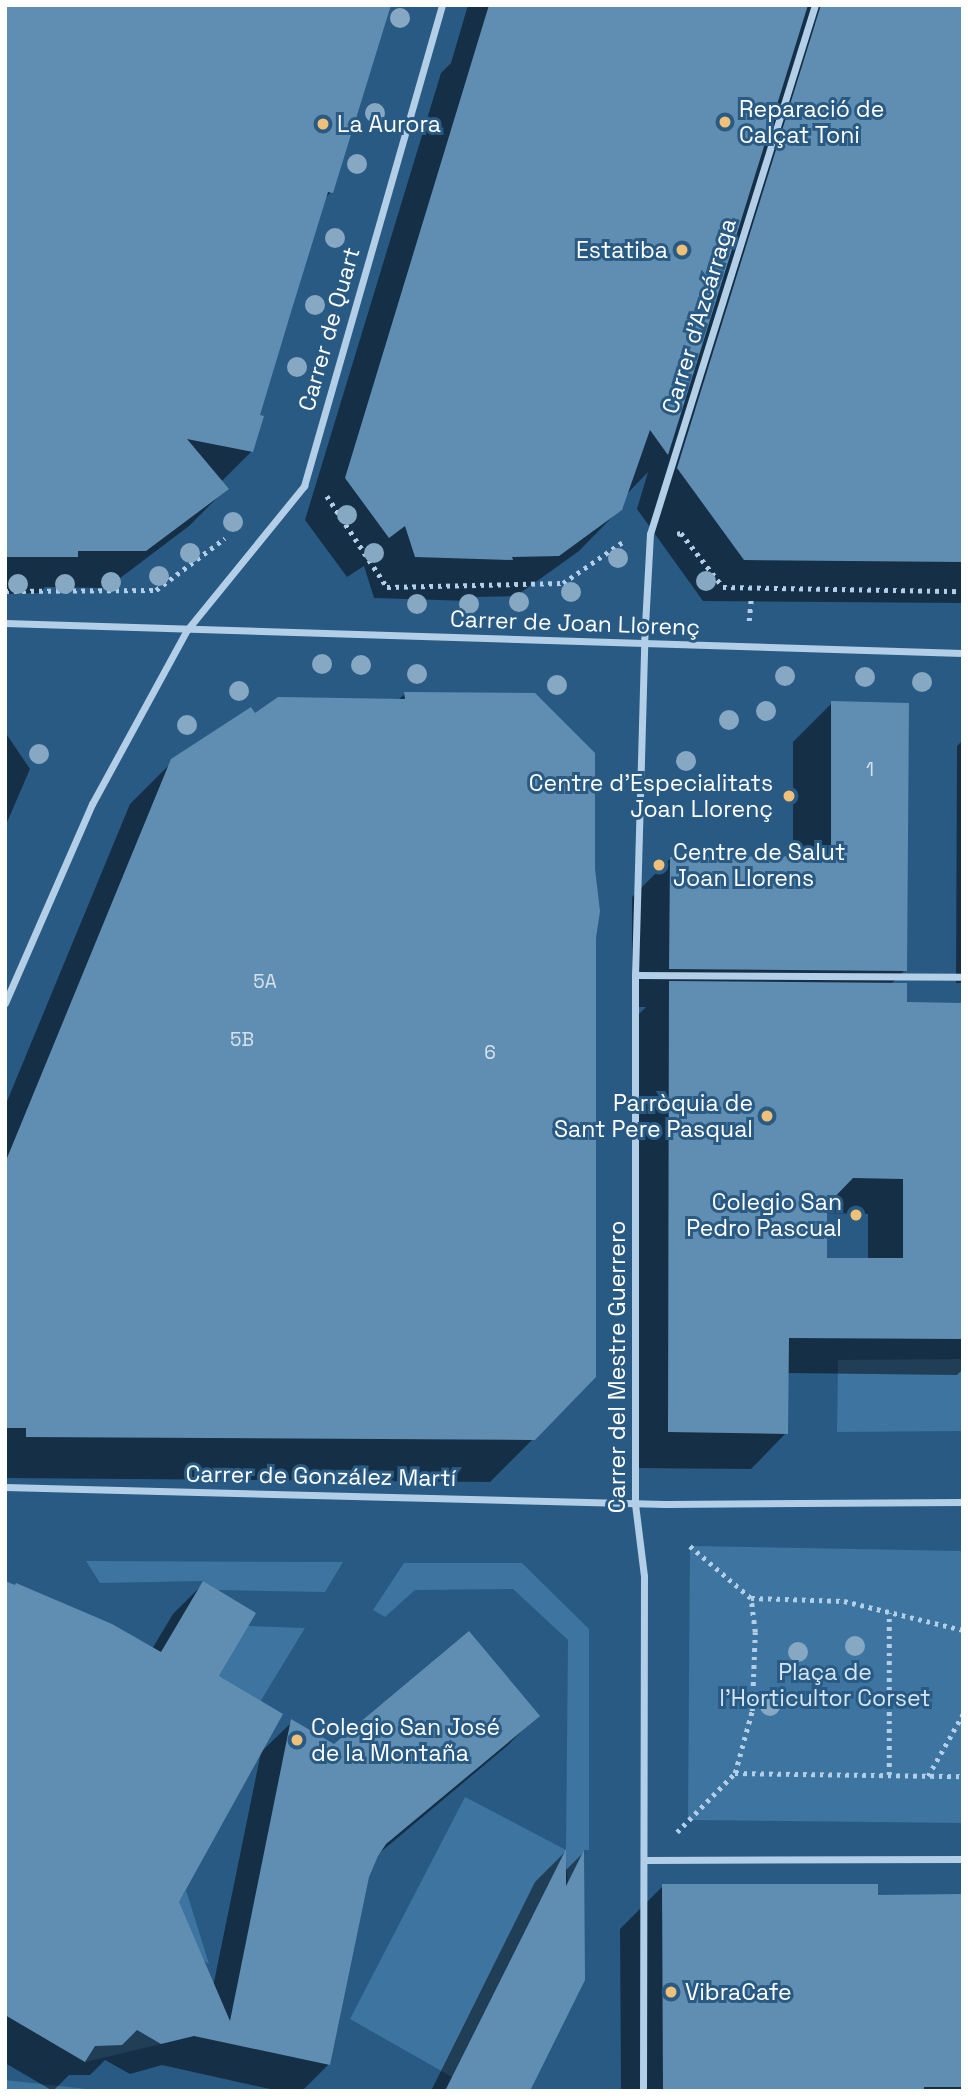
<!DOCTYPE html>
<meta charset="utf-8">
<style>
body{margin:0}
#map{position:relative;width:968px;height:2096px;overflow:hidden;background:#285a84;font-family:"Space Grotesk",sans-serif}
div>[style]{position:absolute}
.green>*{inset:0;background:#3d74a0}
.shadow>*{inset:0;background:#0007}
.building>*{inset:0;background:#608eb3}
.path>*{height:4.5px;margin-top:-2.25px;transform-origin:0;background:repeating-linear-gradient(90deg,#b2cfe7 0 3.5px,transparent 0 8.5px)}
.minor>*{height:7px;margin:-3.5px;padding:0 3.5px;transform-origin:3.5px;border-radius:3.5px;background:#b2cfe7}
.trees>*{width:20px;height:20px;margin:-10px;border-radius:50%;background:#87a8c3}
.dots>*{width:19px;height:19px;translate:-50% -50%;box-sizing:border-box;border:4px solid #285a84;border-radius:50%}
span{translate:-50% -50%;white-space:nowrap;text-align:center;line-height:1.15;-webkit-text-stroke:6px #285a84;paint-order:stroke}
.number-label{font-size:19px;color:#d7e3ec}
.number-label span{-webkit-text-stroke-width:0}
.poi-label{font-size:23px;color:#fff}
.left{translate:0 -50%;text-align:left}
.right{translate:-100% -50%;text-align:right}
.street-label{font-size:23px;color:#fff}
.park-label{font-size:23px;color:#d5e7f6}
.frame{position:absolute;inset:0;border:7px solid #fff;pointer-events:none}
</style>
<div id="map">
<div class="green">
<i style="clip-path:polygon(963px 1359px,963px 1431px,837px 1432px,838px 1360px)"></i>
<i style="clip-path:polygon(690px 1546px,963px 1551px,963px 1823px,688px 1820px)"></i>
<i style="clip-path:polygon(86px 1561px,343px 1562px,325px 1592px,217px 1590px,203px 1581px,100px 1583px)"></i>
<i style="clip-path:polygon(404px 1563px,522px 1563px,589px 1629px,589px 1850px,584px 1850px,568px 1882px,565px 1851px,452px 2077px,350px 2019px,465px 1797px,566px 1850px,568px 1640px,513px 1589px,415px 1590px,385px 1617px,373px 1610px)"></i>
<i style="clip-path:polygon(248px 1626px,305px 1628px,260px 1702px,219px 1676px)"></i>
<i style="clip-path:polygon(186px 1890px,209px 1964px,182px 1948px,172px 1914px)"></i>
<i style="clip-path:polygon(135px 2029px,161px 2044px,85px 2062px,100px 2036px,116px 2045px,122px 2045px)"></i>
<i style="clip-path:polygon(5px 2080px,105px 2091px,5px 2091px)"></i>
</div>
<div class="shadow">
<i style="clip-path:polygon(5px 5px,331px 192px,324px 199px,258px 416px,252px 451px,221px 482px,226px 489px,189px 526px,107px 588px,45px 587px,39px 593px,5px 594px)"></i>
<i style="clip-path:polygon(468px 5px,963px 5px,963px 603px,703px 601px,637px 509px,648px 472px,625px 496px,620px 509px,579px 551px,516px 596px,474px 597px,470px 601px,374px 598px,364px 566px,347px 577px,305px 520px,441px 73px,451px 63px)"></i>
<i style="clip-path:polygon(405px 694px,533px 1439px,490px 1482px,5px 1478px,5px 1106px,130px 804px,173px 761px,255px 715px,398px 700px)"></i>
<i style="clip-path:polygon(evenodd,832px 703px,905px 970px,891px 984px,905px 1004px,963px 1004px,963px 1369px,957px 1375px,787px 1373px,786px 1433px,751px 1469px,633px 1468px,634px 1019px,646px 1007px,632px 1007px,632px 897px,670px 859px,793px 858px,793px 742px,832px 703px,825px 1213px,868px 1214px,868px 1260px,825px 1259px,825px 1213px)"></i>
<i style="clip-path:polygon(5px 732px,30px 769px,5px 827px)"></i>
<i style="clip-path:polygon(963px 740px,963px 983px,956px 983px,957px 746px)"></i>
<i style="clip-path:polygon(5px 1583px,152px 1649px,173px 1614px,203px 1584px,216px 1677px,177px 1902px,213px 1987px,261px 1752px,292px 1722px,334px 1746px,537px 1716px,507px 1746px,376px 1856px,367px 1876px,329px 2064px,302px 2091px,279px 2091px,162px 2065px,130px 2074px,105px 2060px,90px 2075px,69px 2075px,53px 2091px,5px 2063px)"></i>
<i style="clip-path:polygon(564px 1853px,564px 1872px,582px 1854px,528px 2091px,431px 2091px,535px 1882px)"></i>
<i style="clip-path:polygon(663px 1886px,876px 1896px,963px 1896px,963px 2091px,621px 2091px,620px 1929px)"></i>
</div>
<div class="building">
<i style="clip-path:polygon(5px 5px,391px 5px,333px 193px,328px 192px,291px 312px,260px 415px,264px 416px,253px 452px,187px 439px,229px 489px,146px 551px,78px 551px,78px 557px,5px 557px)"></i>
<i style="clip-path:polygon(489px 5px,808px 5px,668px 455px,650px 430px,622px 510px,559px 556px,512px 557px,513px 560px,415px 557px,405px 526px,389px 538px,345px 478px)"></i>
<i style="clip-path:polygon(821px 5px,963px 5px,963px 562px,744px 560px,677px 468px)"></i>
<i style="clip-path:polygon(404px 692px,535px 693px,595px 753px,595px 869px,600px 911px,596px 938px,596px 1377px,535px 1440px,26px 1437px,26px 1428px,5px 1428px,5px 1163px,171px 759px,251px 707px,255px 713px,278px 697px,405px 699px)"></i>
<i style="clip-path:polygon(831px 701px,909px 703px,907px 971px,669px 969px,670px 857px,831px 856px)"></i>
<i style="clip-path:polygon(evenodd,669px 981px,907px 983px,907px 1002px,963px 1003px,963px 1339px,789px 1338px,788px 1434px,668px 1432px,669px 981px,853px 1178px,903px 1179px,903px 1258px,827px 1258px,827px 1205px,853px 1178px)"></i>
<i style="clip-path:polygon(5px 1581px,15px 1585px,16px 1583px,112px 1624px,161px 1652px,203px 1581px,256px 1613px,219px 1676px,283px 1714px,179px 1902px,230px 2021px,291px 1719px,334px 1744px,469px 1631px,540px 1716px,386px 1844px,378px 1856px,369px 1877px,330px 2065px,194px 2036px,161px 2044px,137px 2030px,122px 2045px,95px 2046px,85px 2062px,5px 2015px)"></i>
<i style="clip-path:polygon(566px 1849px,566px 1886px,584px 1850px,585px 1980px,530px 2091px,445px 2091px)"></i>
<i style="clip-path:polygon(662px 1884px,878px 1884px,878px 1895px,963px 1894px,963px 2087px,924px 2087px,924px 2091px,663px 2091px)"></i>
</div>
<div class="path">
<i style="left:327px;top:496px;width:109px;rotate:56.6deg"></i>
<i style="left:387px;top:587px;width:176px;rotate:-1.3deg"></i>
<i style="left:563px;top:583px;width:74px;rotate:-34.5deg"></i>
<i style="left:677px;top:534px;width:4px;rotate:-14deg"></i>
<i style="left:681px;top:533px;width:68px;rotate:52.1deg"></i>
<i style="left:723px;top:587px;width:240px;rotate:1deg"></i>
<i style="left:5px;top:591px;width:151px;rotate:-0.4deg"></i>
<i style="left:156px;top:590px;width:86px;rotate:-37deg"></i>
<i style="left:749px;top:621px;width:23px;rotate:-85deg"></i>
<i style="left:690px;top:1546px;width:80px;rotate:40.4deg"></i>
<i style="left:751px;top:1598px;width:93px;rotate:1.8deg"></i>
<i style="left:844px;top:1601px;width:122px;rotate:13.7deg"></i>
<i style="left:735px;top:1773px;width:64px;rotate:-74.7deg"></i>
<i style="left:752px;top:1711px;width:79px;rotate:-87.8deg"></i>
<i style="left:755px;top:1632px;width:34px;rotate:-97deg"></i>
<i style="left:889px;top:1775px;width:162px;rotate:-90deg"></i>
<i style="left:928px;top:1776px;width:71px;rotate:-60.6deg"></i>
<i style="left:677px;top:1832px;width:83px;rotate:-45.5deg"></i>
<i style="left:735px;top:1773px;width:228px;rotate:0.8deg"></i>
</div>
<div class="minor">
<i style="left:5px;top:623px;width:958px;rotate:1.79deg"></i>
<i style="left:635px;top:975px;width:328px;rotate:0.3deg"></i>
<i style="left:5px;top:1003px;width:217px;rotate:-66.4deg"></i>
<i style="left:92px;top:804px;width:198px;rotate:-61.4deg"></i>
<i style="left:187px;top:630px;width:186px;rotate:-50.9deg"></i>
<i style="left:304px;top:486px;width:500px;rotate:-73.99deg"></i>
<i style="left:5px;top:1487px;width:660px;rotate:1.48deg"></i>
<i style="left:665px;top:1504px;width:298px;rotate:-0.4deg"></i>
<i style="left:645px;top:1860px;width:318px;rotate:-0.2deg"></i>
<i style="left:643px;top:2091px;width:515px;rotate:-89.89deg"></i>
<i style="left:644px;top:1576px;width:73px;rotate:-97.1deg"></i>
<i style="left:635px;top:1504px;width:529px;rotate:-90deg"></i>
<i style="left:635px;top:975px;width:331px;rotate:-88.4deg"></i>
<i style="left:644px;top:644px;width:110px;rotate:-86.9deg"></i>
<i style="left:650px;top:534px;width:554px;rotate:-72.68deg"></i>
</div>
<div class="trees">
<i style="left:400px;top:18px"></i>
<i style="left:375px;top:113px"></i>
<i style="left:357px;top:164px"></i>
<i style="left:335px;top:238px"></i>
<i style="left:315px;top:305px"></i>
<i style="left:297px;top:367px"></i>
<i style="left:347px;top:515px"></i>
<i style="left:233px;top:522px"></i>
<i style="left:190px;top:553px"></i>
<i style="left:374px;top:553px"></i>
<i style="left:618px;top:558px"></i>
<i style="left:159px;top:576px"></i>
<i style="left:706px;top:581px"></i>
<i style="left:111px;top:582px"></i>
<i style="left:18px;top:584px"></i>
<i style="left:65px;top:584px"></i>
<i style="left:571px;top:592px"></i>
<i style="left:519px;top:602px"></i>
<i style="left:417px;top:604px"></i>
<i style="left:469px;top:604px"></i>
<i style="left:322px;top:664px"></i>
<i style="left:361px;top:665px"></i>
<i style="left:417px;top:674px"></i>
<i style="left:785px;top:676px"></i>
<i style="left:865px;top:677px"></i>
<i style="left:922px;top:682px"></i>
<i style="left:557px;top:685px"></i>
<i style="left:239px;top:691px"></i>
<i style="left:766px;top:711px"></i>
<i style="left:729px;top:720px"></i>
<i style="left:187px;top:725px"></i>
<i style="left:39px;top:754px"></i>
<i style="left:686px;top:761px"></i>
<i style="left:855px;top:1646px"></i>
<i style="left:798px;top:1652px"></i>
<i style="left:770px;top:1706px"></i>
</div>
<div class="dots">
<i style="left:725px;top:122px;background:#efc078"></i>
<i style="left:323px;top:124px;background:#efc078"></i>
<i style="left:682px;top:250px;background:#efc078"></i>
<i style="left:789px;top:796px;background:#efc078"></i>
<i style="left:659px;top:865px;background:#efc078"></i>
<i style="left:767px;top:1116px;background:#efc078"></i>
<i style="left:856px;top:1215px;background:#efc078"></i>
<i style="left:297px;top:1740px;background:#efc078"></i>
<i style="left:671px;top:1992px;background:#efc078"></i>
</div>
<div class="number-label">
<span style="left:870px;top:770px">1</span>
<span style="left:265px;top:982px">5A</span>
<span style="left:242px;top:1040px">5B</span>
<span style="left:490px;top:1053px">6</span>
</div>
<div class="poi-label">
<span class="left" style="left:739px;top:122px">Reparació de<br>Calçat Toni</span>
<span class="left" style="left:337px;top:124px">La Aurora</span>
<span class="right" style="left:668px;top:250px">Estatiba</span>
<span class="right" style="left:773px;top:796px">Centre d'Especialitats<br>Joan Llorenç</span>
<span class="left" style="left:673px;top:865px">Centre de Salut<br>Joan Llorens</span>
<span class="right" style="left:753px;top:1116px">Parròquia de<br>Sant Pere Pasqual</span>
<span class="right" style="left:842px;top:1215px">Colegio San<br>Pedro Pascual</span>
<span class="left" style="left:311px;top:1740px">Colegio San José<br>de la Montaña</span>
<span class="left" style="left:685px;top:1992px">VibraCafe</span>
</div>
<div class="street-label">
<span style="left:699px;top:316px;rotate:-73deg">Carrer d'Azcárraga</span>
<span style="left:329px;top:329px;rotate:-74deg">Carrer de Quart</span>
<span style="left:575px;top:623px;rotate:2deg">Carrer de Joan Llorenç</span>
<span style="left:617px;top:1367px;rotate:-90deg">Carrer del Mestre Guerrero</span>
<span style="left:321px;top:1476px;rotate:1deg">Carrer de González Martí</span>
</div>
<div class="park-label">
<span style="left:825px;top:1685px">Plaça de<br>l'Horticultor Corset</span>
</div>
<div class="frame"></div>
</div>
